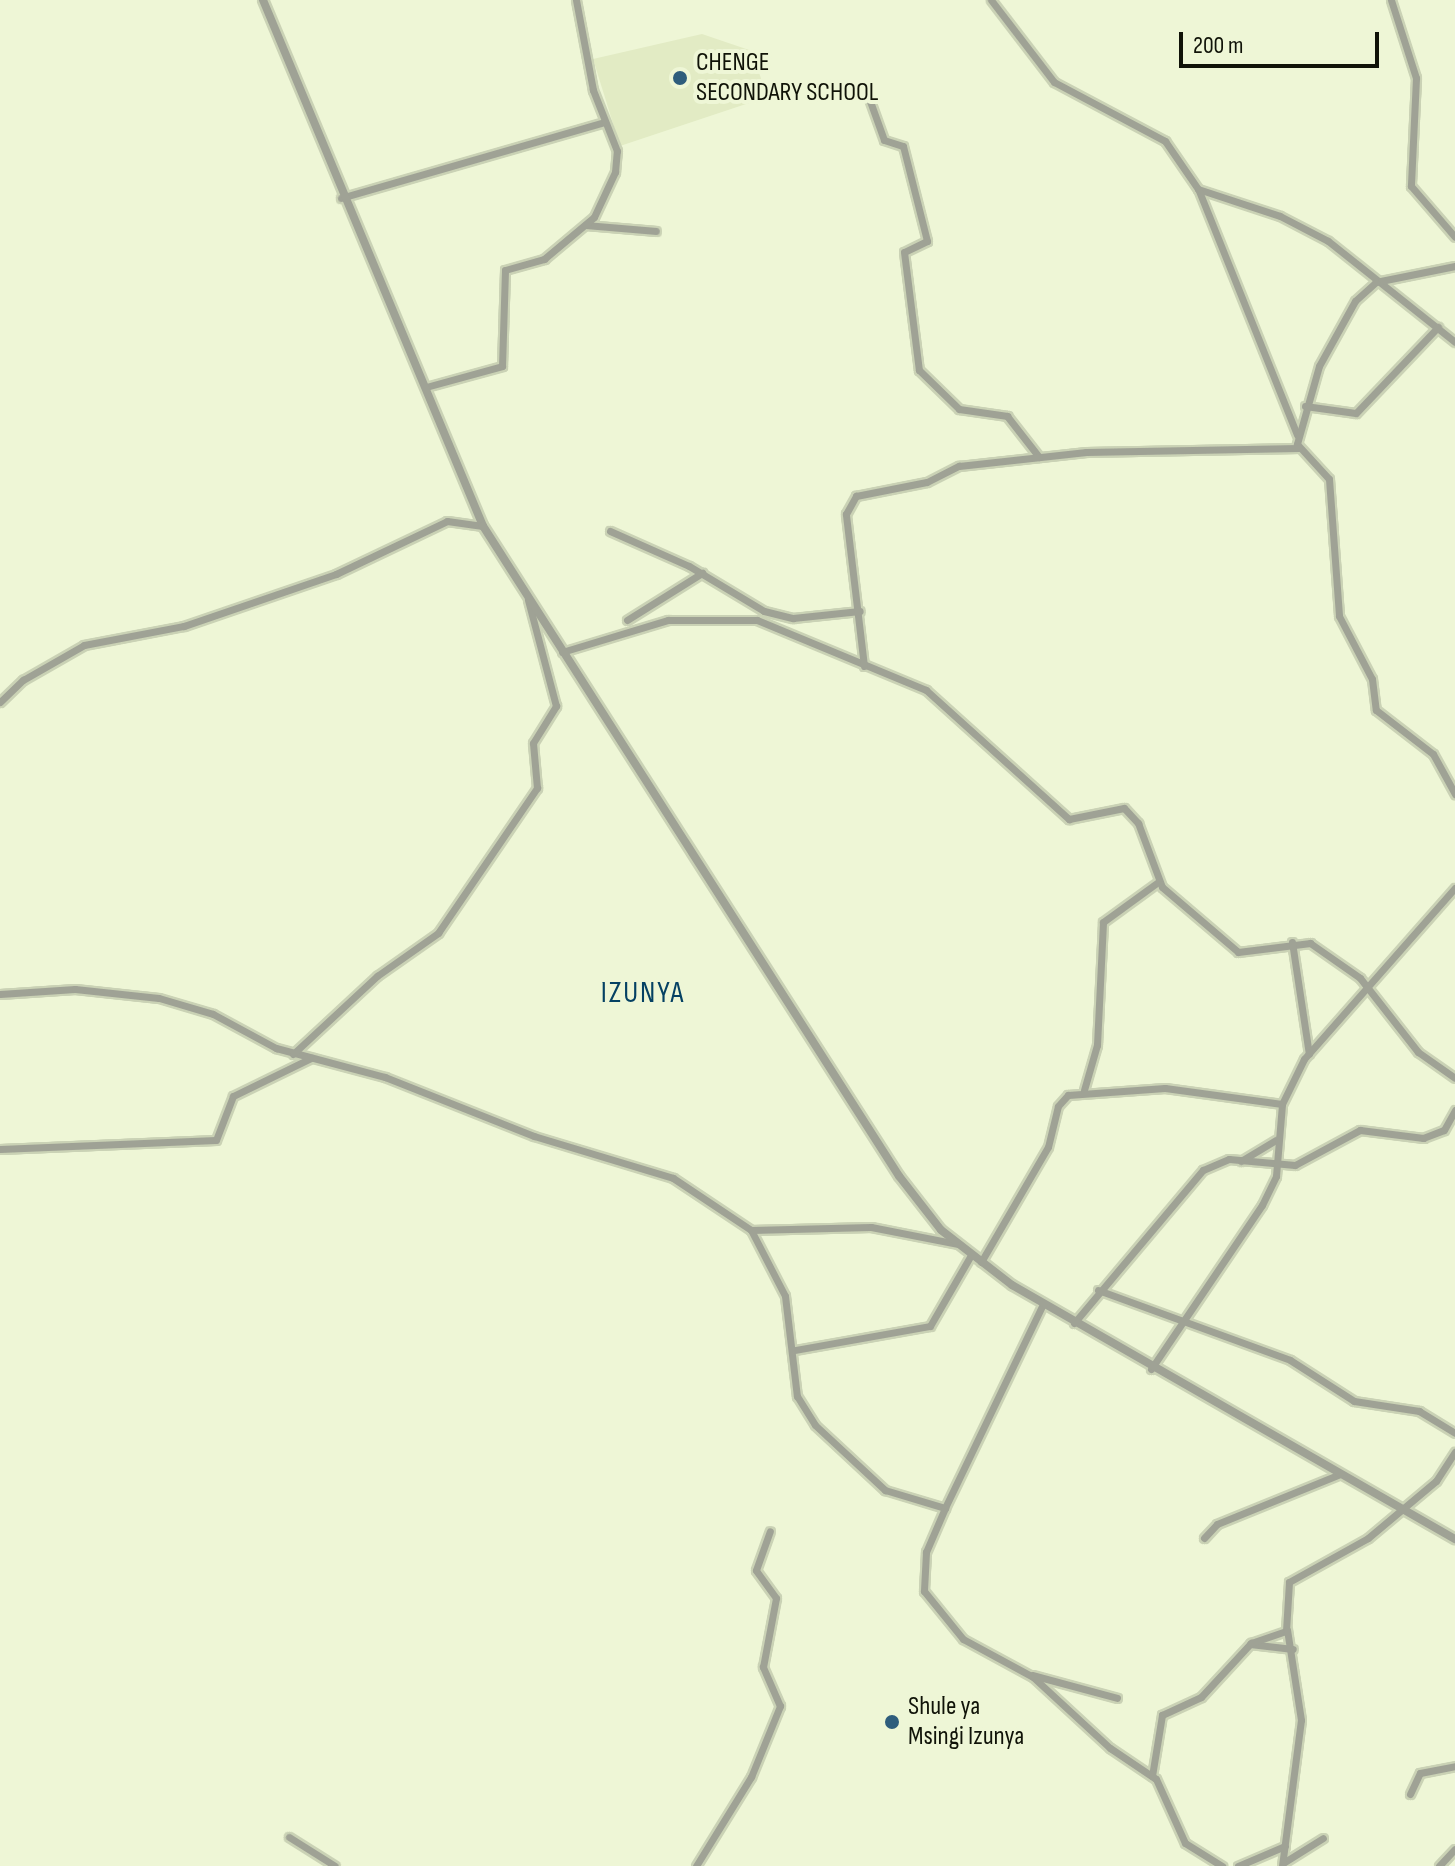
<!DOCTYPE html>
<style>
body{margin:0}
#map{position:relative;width:1455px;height:1866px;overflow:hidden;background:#eef6d6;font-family:"Sofia Sans Condensed",sans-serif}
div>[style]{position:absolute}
.built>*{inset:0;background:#e2ebc4}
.roads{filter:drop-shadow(2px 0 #cad2b5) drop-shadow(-2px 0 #cad2b5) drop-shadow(0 2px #cad2b5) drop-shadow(0 -2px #cad2b5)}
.minor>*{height:7px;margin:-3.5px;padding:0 3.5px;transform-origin:3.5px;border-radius:3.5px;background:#9fa295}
.tertiary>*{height:8px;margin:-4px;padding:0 4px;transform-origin:4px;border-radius:4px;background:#9fa295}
.dots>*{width:22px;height:22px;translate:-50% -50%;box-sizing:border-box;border:4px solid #eef6d6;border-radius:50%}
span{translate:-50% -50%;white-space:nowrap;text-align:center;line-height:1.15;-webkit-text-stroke:8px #eef6d6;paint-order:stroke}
.poi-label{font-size:26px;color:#101308}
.left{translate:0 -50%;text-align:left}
.quarter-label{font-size:30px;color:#054163;letter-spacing:2px}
.scale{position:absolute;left:1179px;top:32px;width:200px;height:36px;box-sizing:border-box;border:4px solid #101308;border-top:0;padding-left:10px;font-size:24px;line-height:28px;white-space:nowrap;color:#101308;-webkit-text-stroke:6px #eef6d6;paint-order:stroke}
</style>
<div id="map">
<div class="built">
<i style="clip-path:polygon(702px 34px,752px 51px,767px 97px,620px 146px,593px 59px)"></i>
</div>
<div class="roads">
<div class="minor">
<i style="left:991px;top:0;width:103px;rotate:52.5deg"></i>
<i style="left:1054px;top:82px;width:126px;rotate:28deg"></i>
<i style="left:1165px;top:141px;width:58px;rotate:55.5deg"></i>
<i style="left:1198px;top:189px;width:86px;rotate:18.2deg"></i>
<i style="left:1280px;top:216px;width:54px;rotate:27.5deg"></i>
<i style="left:1328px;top:241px;width:162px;rotate:38.5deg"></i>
<i style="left:1391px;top:0;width:82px;rotate:72.2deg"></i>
<i style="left:1416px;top:78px;width:108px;rotate:92.7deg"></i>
<i style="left:1411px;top:186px;width:67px;rotate:49.2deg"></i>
<i style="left:866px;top:90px;width:53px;rotate:70.2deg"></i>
<i style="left:884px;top:140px;width:20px;rotate:18deg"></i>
<i style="left:903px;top:146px;width:98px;rotate:75.8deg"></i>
<i style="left:927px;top:241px;width:25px;rotate:154deg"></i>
<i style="left:904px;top:252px;width:119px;rotate:82.8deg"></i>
<i style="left:919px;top:370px;width:56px;rotate:44.3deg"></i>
<i style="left:959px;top:409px;width:49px;rotate:8.3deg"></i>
<i style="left:1007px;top:416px;width:52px;rotate:52deg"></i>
<i style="left:1199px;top:191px;width:263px;rotate:68.1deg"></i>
<i style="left:341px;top:198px;width:274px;rotate:-16.1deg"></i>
<i style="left:586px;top:225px;width:70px;rotate:4.9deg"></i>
<i style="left:1455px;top:266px;width:81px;rotate:168.6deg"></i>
<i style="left:1376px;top:282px;width:28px;rotate:138deg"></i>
<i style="left:1355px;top:301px;width:74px;rotate:119deg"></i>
<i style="left:1319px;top:366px;width:81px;rotate:105.8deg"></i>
<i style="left:1297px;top:444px;width:47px;rotate:47.6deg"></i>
<i style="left:1329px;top:479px;width:137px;rotate:85.8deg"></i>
<i style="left:1339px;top:616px;width:71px;rotate:62.4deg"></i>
<i style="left:1372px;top:679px;width:31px;rotate:83deg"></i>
<i style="left:1376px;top:710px;width:72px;rotate:37.7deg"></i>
<i style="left:1433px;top:754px;width:46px;rotate:61.2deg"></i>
<i style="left:426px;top:387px;width:79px;rotate:-15.4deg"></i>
<i style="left:502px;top:366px;width:96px;rotate:-88.2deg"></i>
<i style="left:505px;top:270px;width:41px;rotate:-15.8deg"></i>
<i style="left:544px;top:259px;width:65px;rotate:-40deg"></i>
<i style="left:594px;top:217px;width:50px;rotate:-65deg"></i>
<i style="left:615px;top:172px;width:21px;rotate:-85deg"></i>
<i style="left:617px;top:151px;width:66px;rotate:-111.5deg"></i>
<i style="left:593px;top:90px;width:92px;rotate:-100.7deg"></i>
<i style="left:1305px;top:406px;width:51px;rotate:7.8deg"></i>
<i style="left:1356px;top:413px;width:119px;rotate:-46.4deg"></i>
<i style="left:610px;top:531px;width:86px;rotate:23.9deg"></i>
<i style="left:689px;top:566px;width:87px;rotate:31deg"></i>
<i style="left:764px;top:611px;width:30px;rotate:14deg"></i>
<i style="left:793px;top:618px;width:67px;rotate:-6deg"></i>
<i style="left:627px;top:620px;width:89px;rotate:-32.1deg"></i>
<i style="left:562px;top:652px;width:111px;rotate:-16.8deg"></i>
<i style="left:668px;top:620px;width:89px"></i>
<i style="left:757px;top:620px;width:183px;rotate:22.5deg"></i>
<i style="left:926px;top:690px;width:193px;rotate:42.1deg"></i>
<i style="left:1069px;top:819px;width:56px;rotate:-11.3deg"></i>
<i style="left:1124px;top:808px;width:21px;rotate:47deg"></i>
<i style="left:1138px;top:823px;width:68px;rotate:69.4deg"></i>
<i style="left:1162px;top:887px;width:100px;rotate:40.5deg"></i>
<i style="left:1238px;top:952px;width:73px;rotate:-7.1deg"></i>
<i style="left:1310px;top:943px;width:61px;rotate:35deg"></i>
<i style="left:1360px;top:978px;width:94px;rotate:51.9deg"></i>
<i style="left:1418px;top:1052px;width:45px;rotate:35.1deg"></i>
<i style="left:864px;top:666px;width:153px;rotate:-96.8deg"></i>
<i style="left:846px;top:514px;width:21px;rotate:-61deg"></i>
<i style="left:856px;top:496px;width:72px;rotate:-11.2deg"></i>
<i style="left:927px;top:482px;width:36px;rotate:-27deg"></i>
<i style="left:959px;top:466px;width:128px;rotate:-6.3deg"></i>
<i style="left:1086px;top:452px;width:213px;rotate:-1.1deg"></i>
<i style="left:0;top:702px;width:32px;rotate:-44deg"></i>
<i style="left:23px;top:680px;width:70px;rotate:-29.8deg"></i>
<i style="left:84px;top:645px;width:102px;rotate:-10.8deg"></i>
<i style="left:184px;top:626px;width:161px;rotate:-18.9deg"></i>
<i style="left:336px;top:574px;width:123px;rotate:-25.5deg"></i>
<i style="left:447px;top:521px;width:36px;rotate:8deg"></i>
<i style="left:1292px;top:942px;width:113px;rotate:81.4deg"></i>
<i style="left:0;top:994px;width:75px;rotate:-3.8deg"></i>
<i style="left:75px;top:989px;width:84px;rotate:6.1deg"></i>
<i style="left:159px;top:998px;width:56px;rotate:16.5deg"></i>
<i style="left:213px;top:1014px;width:72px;rotate:28.4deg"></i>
<i style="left:276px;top:1048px;width:113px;rotate:14.9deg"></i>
<i style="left:385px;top:1077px;width:160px;rotate:21.6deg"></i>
<i style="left:534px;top:1136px;width:145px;rotate:16.8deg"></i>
<i style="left:673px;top:1178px;width:94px;rotate:33.7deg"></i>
<i style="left:751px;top:1230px;width:74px;rotate:62.7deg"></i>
<i style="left:785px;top:1296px;width:101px;rotate:83.2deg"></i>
<i style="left:797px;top:1396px;width:34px;rotate:58deg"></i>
<i style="left:815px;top:1425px;width:96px;rotate:42.9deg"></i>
<i style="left:885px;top:1490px;width:63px;rotate:16.7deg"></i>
<i style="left:293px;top:1054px;width:115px;rotate:-42.9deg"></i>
<i style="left:377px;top:976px;width:75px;rotate:-35.2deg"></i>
<i style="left:438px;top:933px;width:176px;rotate:-55.7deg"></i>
<i style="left:537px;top:788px;width:45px;rotate:-95.1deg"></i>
<i style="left:533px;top:743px;width:44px;rotate:-58.1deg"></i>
<i style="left:556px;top:706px;width:110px;rotate:-104.8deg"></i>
<i style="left:1084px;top:1090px;width:47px;rotate:-73.9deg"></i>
<i style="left:1097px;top:1045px;width:123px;rotate:-87.2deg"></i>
<i style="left:1103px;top:922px;width:68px;rotate:-36deg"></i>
<i style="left:0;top:1149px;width:216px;rotate:-2.4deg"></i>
<i style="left:216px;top:1140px;width:47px;rotate:-68.9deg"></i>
<i style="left:233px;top:1096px;width:87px;rotate:-26deg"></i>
<i style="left:1241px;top:1161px;width:41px;rotate:-31deg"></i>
<i style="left:751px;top:1230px;width:120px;rotate:-1.4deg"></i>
<i style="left:871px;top:1227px;width:89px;rotate:11.1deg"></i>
<i style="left:981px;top:1262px;width:133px;rotate:-59.8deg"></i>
<i style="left:1048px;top:1147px;width:42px;rotate:-76.3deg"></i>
<i style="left:1058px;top:1106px;width:15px;rotate:-48deg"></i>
<i style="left:1068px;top:1095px;width:97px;rotate:-4.1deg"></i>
<i style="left:1165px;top:1088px;width:118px;rotate:7.8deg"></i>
<i style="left:1098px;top:1290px;width:204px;rotate:20deg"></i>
<i style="left:1290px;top:1360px;width:76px;rotate:32.6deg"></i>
<i style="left:1354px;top:1401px;width:66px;rotate:8.7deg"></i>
<i style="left:1419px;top:1411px;width:42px;rotate:31.4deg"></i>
<i style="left:1043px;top:1304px;width:226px;rotate:115.7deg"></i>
<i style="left:945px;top:1508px;width:48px;rotate:113.4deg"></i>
<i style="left:926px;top:1552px;width:39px;rotate:93deg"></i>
<i style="left:924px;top:1591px;width:62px;rotate:50.9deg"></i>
<i style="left:963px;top:1639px;width:80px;rotate:28.5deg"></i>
<i style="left:1033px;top:1677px;width:105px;rotate:42.7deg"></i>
<i style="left:1110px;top:1748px;width:55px;rotate:34deg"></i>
<i style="left:1156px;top:1779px;width:70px;rotate:65.6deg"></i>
<i style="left:1185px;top:1843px;width:44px;rotate:31.9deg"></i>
<i style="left:1074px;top:1323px;width:200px;rotate:-49.9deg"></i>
<i style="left:1203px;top:1170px;width:28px;rotate:-23deg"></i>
<i style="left:1229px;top:1159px;width:66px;rotate:5.2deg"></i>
<i style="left:1295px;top:1165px;width:74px;rotate:-28.3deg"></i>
<i style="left:1360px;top:1130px;width:64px;rotate:7.2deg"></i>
<i style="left:1423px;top:1138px;width:22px;rotate:-21deg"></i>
<i style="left:1444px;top:1130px;width:23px;rotate:-61deg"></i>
<i style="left:795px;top:1350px;width:137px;rotate:-10.1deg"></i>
<i style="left:930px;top:1326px;width:82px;rotate:-60deg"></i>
<i style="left:1151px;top:1369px;width:198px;rotate:-55.9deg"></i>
<i style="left:1262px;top:1205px;width:32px;rotate:-64deg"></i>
<i style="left:1276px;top:1176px;width:72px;rotate:-85.2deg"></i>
<i style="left:1282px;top:1104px;width:50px;rotate:-63.9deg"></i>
<i style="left:1304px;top:1059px;width:228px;rotate:-48.6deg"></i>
<i style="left:1204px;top:1538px;width:19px;rotate:-47deg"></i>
<i style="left:1217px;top:1524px;width:133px;rotate:-22.1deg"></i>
<i style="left:1250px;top:1644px;width:43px;rotate:6.6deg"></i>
<i style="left:1032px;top:1675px;width:88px;rotate:15.1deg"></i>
<i style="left:1152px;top:1776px;width:62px;rotate:-80.7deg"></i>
<i style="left:1162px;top:1715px;width:43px;rotate:-24.8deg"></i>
<i style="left:1201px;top:1697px;width:74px;rotate:-47.2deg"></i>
<i style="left:1251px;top:1643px;width:37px;rotate:-19deg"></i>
<i style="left:1286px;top:1631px;width:49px;rotate:-86.5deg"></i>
<i style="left:1289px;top:1582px;width:90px;rotate:-29.1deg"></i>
<i style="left:1368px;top:1538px;width:89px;rotate:-40deg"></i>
<i style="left:1436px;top:1481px;width:35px;rotate:-57deg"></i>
<i style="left:1410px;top:1794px;width:23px;rotate:-65deg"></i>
<i style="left:1420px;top:1773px;width:36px;rotate:-11deg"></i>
<i style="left:289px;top:1837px;width:54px;rotate:32.2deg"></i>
<i style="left:1283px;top:1863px;width:47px;rotate:-32deg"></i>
<i style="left:696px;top:1866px;width:105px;rotate:-58.3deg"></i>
<i style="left:751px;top:1777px;width:77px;rotate:-67.8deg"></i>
<i style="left:780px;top:1706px;width:43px;rotate:-113.6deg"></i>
<i style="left:763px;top:1667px;width:70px;rotate:-79.3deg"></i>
<i style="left:776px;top:1598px;width:34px;rotate:-126deg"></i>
<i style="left:756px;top:1570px;width:41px;rotate:-70.3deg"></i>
<i style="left:1238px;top:1866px;width:51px;rotate:-23.1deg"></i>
<i style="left:1282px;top:1866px;width:147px;rotate:-82.6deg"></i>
<i style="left:1301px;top:1720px;width:91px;rotate:-98.8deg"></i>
<i style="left:1439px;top:1866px;width:23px;rotate:-47deg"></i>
</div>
<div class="tertiary">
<i style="left:263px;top:0;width:570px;rotate:67.3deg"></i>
<i style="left:483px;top:526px;width:772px;rotate:57.38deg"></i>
<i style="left:899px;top:1176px;width:68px;rotate:52.1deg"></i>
<i style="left:941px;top:1230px;width:90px;rotate:37.8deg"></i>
<i style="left:1012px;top:1285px;width:511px;rotate:29.83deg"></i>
</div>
</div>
<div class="dots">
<i style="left:680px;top:78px;background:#2e5d7c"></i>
<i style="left:892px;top:1722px;background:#2e5d7c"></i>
</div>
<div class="poi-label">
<span class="left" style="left:696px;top:78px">CHENGE<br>SECONDARY SCHOOL</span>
<span class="left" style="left:908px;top:1722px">Shule ya<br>Msingi Izunya</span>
</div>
<div class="quarter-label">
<span style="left:643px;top:993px">IZUNYA</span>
</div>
<div class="scale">200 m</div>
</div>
